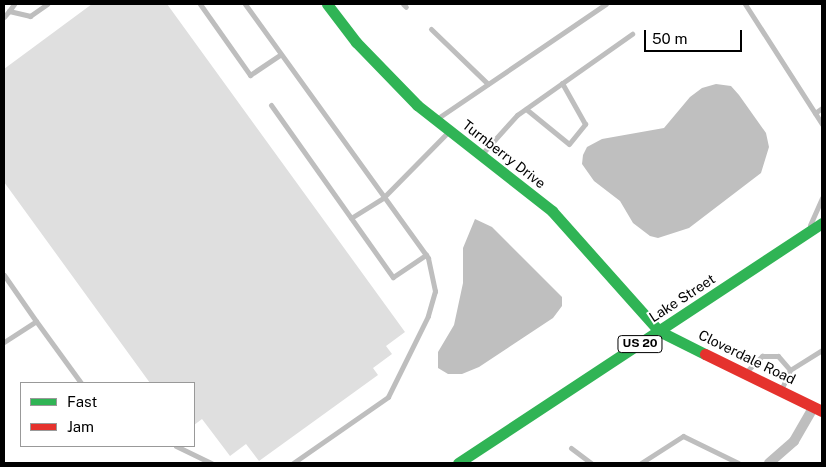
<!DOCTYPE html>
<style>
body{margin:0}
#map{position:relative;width:826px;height:467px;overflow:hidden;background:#fff;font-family:"Public Sans",sans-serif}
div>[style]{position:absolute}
.water>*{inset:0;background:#bfbfbf}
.building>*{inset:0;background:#dfdfdf}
.lane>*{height:5px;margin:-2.5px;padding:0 2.5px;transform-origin:2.5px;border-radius:2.5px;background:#bebebe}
.street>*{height:10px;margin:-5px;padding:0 5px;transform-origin:5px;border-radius:5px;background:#bebebe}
.fast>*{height:11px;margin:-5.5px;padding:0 5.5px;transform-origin:5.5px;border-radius:5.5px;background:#30b455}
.jam>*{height:11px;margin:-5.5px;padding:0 5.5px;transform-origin:5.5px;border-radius:5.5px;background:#e5322d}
span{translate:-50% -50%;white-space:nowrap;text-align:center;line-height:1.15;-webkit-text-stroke:4px #fff;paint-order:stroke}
.shield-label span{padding:1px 4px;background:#fff;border:1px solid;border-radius:4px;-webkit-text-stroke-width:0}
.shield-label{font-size:12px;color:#000;font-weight:700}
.street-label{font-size:14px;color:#000}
.frame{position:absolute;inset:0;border:5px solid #000;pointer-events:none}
.legend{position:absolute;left:20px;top:382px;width:175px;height:65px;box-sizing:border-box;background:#fff;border:1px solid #999;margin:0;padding:6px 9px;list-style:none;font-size:15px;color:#000}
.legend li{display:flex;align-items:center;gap:10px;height:25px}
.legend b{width:25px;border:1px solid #999}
.scale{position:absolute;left:644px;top:30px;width:98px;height:22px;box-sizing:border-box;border:2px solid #000;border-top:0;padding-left:6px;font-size:15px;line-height:18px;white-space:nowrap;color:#000;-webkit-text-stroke:4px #fff;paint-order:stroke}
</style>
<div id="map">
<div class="water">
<i style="clip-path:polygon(716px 84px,731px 86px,739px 95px,766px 133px,769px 147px,761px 173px,689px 228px,658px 238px,650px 236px,633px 223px,620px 201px,594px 181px,582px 164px,583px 155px,587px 147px,602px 139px,664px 128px,690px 97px,702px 88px)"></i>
<i style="clip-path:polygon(475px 219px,492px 227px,562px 297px,562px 306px,553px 318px,479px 367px,462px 374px,448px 374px,438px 368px,438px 352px,454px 325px,463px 283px,463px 248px)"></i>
</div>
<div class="building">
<i style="clip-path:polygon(92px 4px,167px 4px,405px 332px,386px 346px,392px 354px,373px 368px,378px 375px,259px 461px,246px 444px,230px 456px,202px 419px,194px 425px,194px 383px,150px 383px,4px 182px,4px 69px)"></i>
</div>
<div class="lane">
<i style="left:200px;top:4px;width:87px;rotate:54.8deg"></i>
<i style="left:250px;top:75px;width:37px;rotate:-34deg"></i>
<i style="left:245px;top:4px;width:313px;rotate:54.2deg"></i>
<i style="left:428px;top:258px;width:34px;rotate:78deg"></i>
<i style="left:435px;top:291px;width:26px;rotate:106deg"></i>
<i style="left:428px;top:316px;width:90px;rotate:116.3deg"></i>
<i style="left:388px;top:397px;width:116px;rotate:145.2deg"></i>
<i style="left:403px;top:4px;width:4px;rotate:45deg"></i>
<i style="left:745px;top:4px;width:143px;rotate:57.3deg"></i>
<i style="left:9px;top:11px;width:9px;rotate:-54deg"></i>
<i style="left:4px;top:17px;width:8px;rotate:-50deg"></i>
<i style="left:9px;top:11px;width:22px;rotate:13deg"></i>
<i style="left:30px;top:16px;width:21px;rotate:-35deg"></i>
<i style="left:431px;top:29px;width:79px;rotate:44deg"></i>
<i style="left:271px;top:105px;width:211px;rotate:54.7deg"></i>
<i style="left:393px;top:277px;width:40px;rotate:-34deg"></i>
<i style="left:526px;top:109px;width:55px;rotate:39.1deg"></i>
<i style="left:569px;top:144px;width:26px;rotate:-51deg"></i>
<i style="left:585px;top:124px;width:47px;rotate:-119.3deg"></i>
<i style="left:815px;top:113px;width:9px;rotate:-36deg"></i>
<i style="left:438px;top:118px;width:203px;rotate:-34.2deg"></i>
<i style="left:481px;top:155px;width:54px;rotate:-48deg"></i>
<i style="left:517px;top:115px;width:141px;rotate:-35.2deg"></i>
<i style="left:351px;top:218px;width:39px;rotate:-32deg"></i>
<i style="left:384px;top:197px;width:93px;rotate:-45.4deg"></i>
<i style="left:810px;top:225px;width:30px;rotate:-66deg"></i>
<i style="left:4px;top:275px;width:56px;rotate:55.2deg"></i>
<i style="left:4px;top:342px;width:38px;rotate:-33deg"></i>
<i style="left:36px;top:321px;width:77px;rotate:54deg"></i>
<i style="left:790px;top:370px;width:38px;rotate:-32deg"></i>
<i style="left:746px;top:372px;width:23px;rotate:-45deg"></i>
<i style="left:762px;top:356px;width:16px"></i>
<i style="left:778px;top:356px;width:18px;rotate:49deg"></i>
<i style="left:790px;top:370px;width:22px;rotate:114deg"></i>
<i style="left:176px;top:446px;width:39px;rotate:26deg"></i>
<i style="left:571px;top:448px;width:25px;rotate:37deg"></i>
<i style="left:641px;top:463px;width:50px;rotate:-32.7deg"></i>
<i style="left:683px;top:436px;width:61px;rotate:26.1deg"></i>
</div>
<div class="street">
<i style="left:769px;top:463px;width:33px;rotate:-41deg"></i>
<i style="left:794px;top:441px;width:39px;rotate:-60deg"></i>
</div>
<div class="fast">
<i style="left:327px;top:4px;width:48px;rotate:52.7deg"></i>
<i style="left:356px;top:42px;width:88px;rotate:45.9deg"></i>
<i style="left:417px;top:105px;width:172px;rotate:38.1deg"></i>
<i style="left:552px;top:211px;width:161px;rotate:48.3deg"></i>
<i style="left:659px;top:331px;width:51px;rotate:26.6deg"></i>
<i style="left:458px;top:463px;width:436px;rotate:-33.4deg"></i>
</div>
<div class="jam">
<i style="left:705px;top:354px;width:130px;rotate:26deg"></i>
</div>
<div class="shield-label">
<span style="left:640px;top:344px">US 20</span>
</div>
<div class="street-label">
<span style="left:504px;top:154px;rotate:38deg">Turnberry Drive</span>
<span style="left:682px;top:298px;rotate:-33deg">Lake Street</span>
<span style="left:747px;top:357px;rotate:26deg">Cloverdale Road</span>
</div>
<div class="frame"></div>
<ul class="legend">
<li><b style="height:6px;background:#30b455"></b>Fast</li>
<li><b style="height:6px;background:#e5322d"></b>Jam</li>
</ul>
<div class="scale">50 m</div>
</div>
